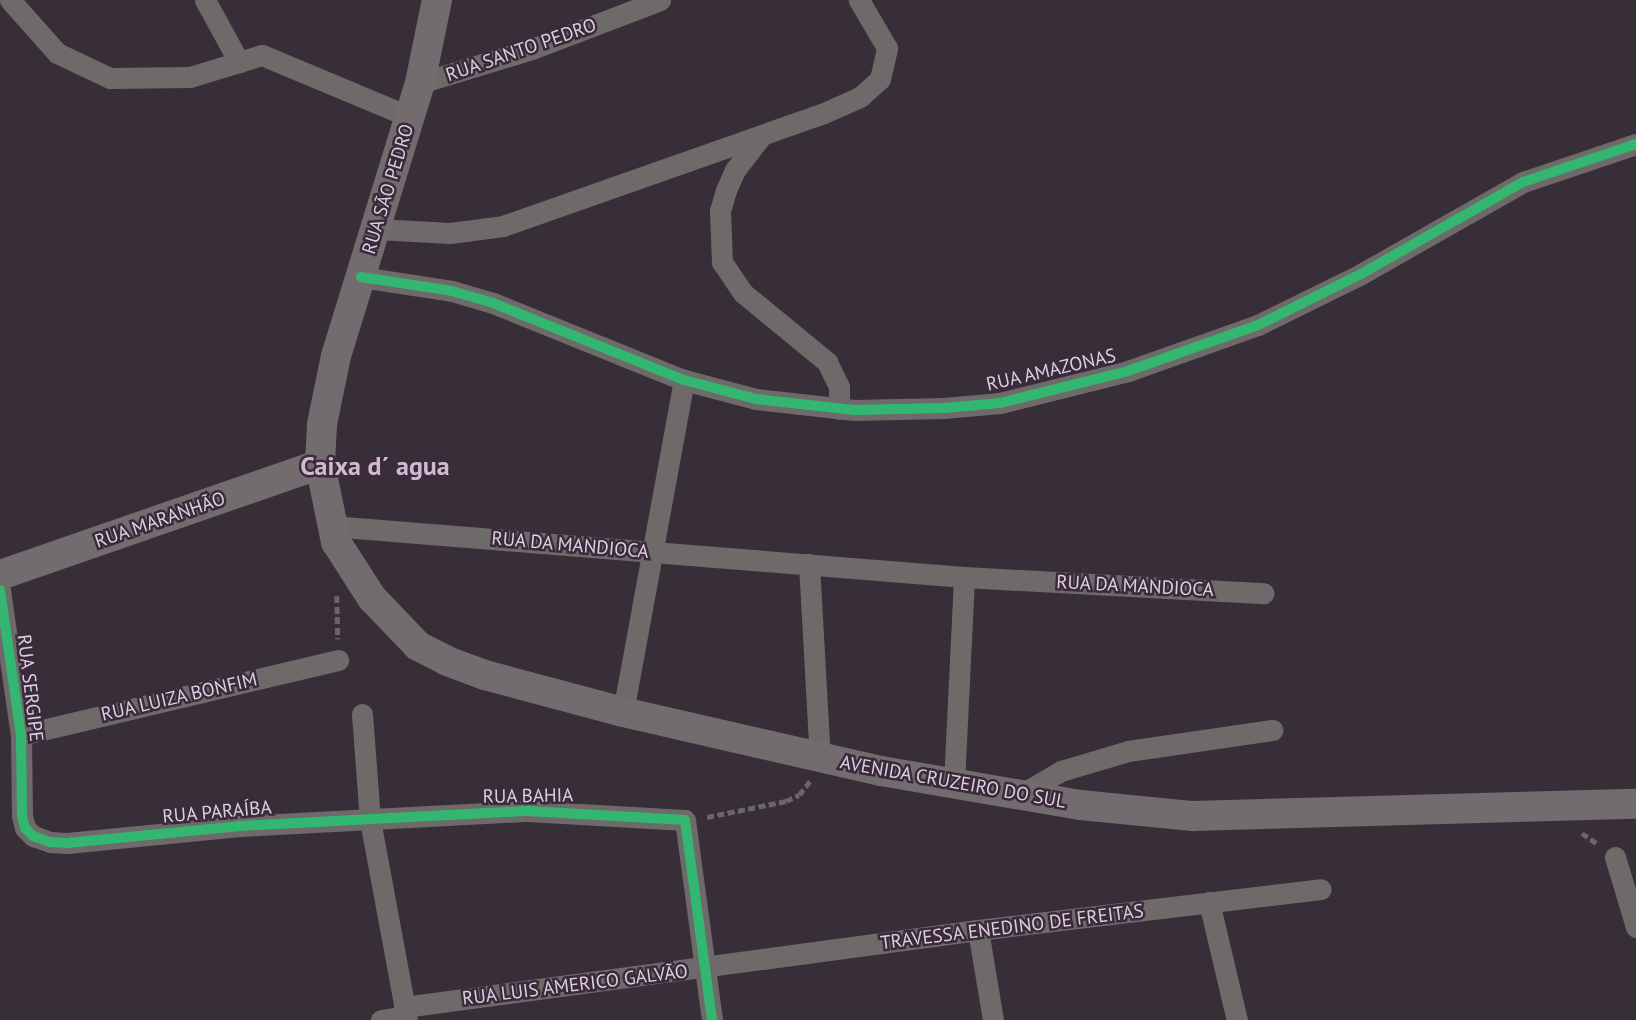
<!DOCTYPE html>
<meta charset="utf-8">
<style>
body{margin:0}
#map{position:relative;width:1636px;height:1020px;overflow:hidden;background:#382e38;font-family:"PT Sans",sans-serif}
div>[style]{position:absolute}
.path>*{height:4.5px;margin-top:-2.25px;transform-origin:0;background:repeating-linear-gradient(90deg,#6b6568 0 7px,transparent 0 10.5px)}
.street>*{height:21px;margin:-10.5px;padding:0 10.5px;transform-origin:10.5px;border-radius:10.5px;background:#6e6a6a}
.secondary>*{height:30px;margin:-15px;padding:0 15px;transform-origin:15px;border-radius:15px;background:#736c6e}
.cycleway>*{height:10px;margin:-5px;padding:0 5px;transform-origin:5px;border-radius:5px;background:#33b770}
span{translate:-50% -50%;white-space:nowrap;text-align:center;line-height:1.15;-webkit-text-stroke:5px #3b2a3c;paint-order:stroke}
.street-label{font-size:19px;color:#dbd0db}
.district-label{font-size:26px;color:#cfbad0;font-weight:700}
</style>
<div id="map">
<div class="path">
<i style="left:337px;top:596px;width:43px;rotate:88.7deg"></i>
<i style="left:707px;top:817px;width:81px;rotate:-11.4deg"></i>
<i style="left:786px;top:801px;width:14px;rotate:-25deg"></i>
<i style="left:799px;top:795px;width:18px;rotate:-52deg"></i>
<i style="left:1582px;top:833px;width:19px;rotate:35deg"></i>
</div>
<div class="street">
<i style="left:10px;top:0;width:71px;rotate:48.4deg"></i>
<i style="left:57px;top:53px;width:59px;rotate:25.3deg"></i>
<i style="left:110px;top:78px;width:80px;rotate:-0.7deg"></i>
<i style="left:190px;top:77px;width:75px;rotate:-17deg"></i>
<i style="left:262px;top:55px;width:160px;rotate:22.7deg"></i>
<i style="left:205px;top:0;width:71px;rotate:61.3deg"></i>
<i style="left:420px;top:83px;width:117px;rotate:-16.9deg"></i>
<i style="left:532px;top:49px;width:137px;rotate:-20.9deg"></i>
<i style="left:762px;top:135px;width:44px;rotate:127.6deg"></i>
<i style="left:735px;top:170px;width:22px;rotate:114deg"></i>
<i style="left:726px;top:190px;width:22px;rotate:106deg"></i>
<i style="left:720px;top:211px;width:51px;rotate:87.8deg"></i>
<i style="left:722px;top:262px;width:37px;rotate:56deg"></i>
<i style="left:743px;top:293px;width:109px;rotate:39.4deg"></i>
<i style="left:827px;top:362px;width:28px;rotate:64deg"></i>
<i style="left:839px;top:387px;width:22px;rotate:90deg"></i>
<i style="left:377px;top:229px;width:73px;rotate:3.1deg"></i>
<i style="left:450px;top:233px;width:53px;rotate:-7.5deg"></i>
<i style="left:503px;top:226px;width:340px;rotate:-19.4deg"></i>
<i style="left:824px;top:113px;width:39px;rotate:-24deg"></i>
<i style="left:860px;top:97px;width:27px;rotate:-42deg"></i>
<i style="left:880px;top:79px;width:32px;rotate:-77deg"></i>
<i style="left:887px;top:48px;width:56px;rotate:-120.3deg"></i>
<i style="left:361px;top:277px;width:92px;rotate:8.7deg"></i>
<i style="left:452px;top:291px;width:43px;rotate:16.3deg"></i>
<i style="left:493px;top:303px;width:206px;rotate:22deg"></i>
<i style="left:684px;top:380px;width:74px;rotate:14.8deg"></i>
<i style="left:756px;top:399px;width:99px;rotate:6.4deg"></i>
<i style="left:854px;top:410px;width:90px;rotate:-1.3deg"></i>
<i style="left:944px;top:408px;width:56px;rotate:-5.1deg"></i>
<i style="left:1000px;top:403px;width:132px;rotate:-14deg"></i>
<i style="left:1128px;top:371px;width:138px;rotate:-19.5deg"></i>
<i style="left:1258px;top:325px;width:115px;rotate:-26.3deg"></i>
<i style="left:1361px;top:274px;width:186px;rotate:-29.6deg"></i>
<i style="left:1523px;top:182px;width:119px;rotate:-18.6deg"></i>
<i style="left:331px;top:526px;width:635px;rotate:4.61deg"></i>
<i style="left:964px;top:577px;width:300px;rotate:3.1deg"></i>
<i style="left:809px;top:564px;width:194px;rotate:86.8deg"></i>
<i style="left:0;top:590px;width:147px;rotate:81.8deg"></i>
<i style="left:21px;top:735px;width:81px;rotate:89.3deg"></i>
<i style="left:22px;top:816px;width:12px;rotate:76deg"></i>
<i style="left:25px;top:828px;width:11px;rotate:45deg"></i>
<i style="left:33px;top:836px;width:18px;rotate:19deg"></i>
<i style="left:50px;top:842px;width:17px;rotate:3deg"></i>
<i style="left:67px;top:843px;width:173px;rotate:-5.6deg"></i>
<i style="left:239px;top:826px;width:289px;rotate:-3deg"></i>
<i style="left:528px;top:811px;width:157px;rotate:3.3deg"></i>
<i style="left:685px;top:820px;width:202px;rotate:82.3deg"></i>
<i style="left:623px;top:712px;width:338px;rotate:-79.6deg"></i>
<i style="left:362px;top:714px;width:106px;rotate:85.7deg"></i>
<i style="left:370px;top:820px;width:203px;rotate:79.5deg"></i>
<i style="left:21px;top:735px;width:326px;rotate:-13.3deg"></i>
<i style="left:954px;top:783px;width:206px;rotate:-87.2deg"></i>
<i style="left:1020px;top:795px;width:48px;rotate:-30.3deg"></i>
<i style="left:1061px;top:771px;width:70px;rotate:-16.6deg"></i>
<i style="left:1128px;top:751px;width:146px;rotate:-8.3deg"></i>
<i style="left:1615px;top:857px;width:73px;rotate:73.3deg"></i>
<i style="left:1209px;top:902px;width:121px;rotate:76.7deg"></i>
<i style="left:978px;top:930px;width:91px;rotate:80.5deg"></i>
<i style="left:404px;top:1007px;width:579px;rotate:-7.64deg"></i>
<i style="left:978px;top:930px;width:345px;rotate:-6.8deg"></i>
<i style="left:381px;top:1020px;width:25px;rotate:-9deg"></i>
</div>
<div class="secondary">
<i style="left:437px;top:0;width:85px;rotate:101.6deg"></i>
<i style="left:420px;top:83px;width:286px;rotate:107.1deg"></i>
<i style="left:336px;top:356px;width:69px;rotate:101.6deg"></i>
<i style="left:322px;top:424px;width:40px;rotate:92.9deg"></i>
<i style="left:320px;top:464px;width:80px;rotate:78.4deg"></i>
<i style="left:336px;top:542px;width:67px;rotate:57.3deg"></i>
<i style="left:372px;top:598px;width:66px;rotate:46.2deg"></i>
<i style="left:418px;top:646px;width:33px;rotate:27deg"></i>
<i style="left:447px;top:661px;width:40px;rotate:20.2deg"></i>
<i style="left:485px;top:675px;width:143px;rotate:15deg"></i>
<i style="left:623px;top:712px;width:265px;rotate:12.9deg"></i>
<i style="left:881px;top:771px;width:202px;rotate:9.7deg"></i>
<i style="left:1080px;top:805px;width:114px;rotate:5.6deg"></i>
<i style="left:1193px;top:816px;width:443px;rotate:-1.6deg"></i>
<i style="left:0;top:575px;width:339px;rotate:-19.1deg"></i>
</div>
<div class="cycleway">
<i style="left:361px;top:277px;width:92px;rotate:8.7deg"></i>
<i style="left:452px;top:291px;width:43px;rotate:16.3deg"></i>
<i style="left:493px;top:303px;width:206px;rotate:22deg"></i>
<i style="left:684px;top:380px;width:74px;rotate:14.8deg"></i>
<i style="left:756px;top:399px;width:99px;rotate:6.4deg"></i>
<i style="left:854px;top:410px;width:90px;rotate:-1.3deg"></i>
<i style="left:944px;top:408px;width:56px;rotate:-5.1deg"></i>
<i style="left:1000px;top:403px;width:132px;rotate:-14deg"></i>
<i style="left:1128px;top:371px;width:138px;rotate:-19.5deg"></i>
<i style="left:1258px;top:325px;width:115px;rotate:-26.3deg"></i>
<i style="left:1361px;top:274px;width:186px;rotate:-29.6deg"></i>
<i style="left:1523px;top:182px;width:119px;rotate:-18.6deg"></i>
<i style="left:0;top:590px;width:147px;rotate:81.8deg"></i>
<i style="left:21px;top:735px;width:81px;rotate:89.3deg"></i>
<i style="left:22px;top:816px;width:12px;rotate:76deg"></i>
<i style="left:25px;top:828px;width:11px;rotate:45deg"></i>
<i style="left:33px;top:836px;width:18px;rotate:19deg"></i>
<i style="left:50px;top:842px;width:17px;rotate:3deg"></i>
<i style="left:67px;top:843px;width:173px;rotate:-5.6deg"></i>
<i style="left:239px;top:826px;width:289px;rotate:-3deg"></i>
<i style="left:528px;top:811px;width:157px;rotate:3.3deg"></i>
<i style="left:685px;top:820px;width:202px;rotate:82.3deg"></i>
</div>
<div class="street-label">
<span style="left:521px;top:50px;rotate:-19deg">RUA SANTO PEDRO</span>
<span style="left:388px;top:189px;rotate:-73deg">RUA SÃO PEDRO</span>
<span style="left:1051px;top:370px;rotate:-13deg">RUA AMAZONAS</span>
<span style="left:160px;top:520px;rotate:-19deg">RUA MARANHÃO</span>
<span style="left:570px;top:545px;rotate:5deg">RUA DA MANDIOCA</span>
<span style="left:1135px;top:586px;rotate:3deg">RUA DA MANDIOCA</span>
<span style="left:30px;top:688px;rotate:83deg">RUA SERGIPE</span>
<span style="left:179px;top:697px;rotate:-13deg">RUA LUIZA BONFIM</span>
<span style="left:953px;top:782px;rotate:10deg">AVENIDA CRUZEIRO DO SUL</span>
<span style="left:528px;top:796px;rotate:-1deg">RUA BAHIA</span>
<span style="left:217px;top:812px;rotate:-5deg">RUA PARAÍBA</span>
<span style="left:1012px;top:927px;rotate:-7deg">TRAVESSA ENEDINO DE FREITAS</span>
<span style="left:575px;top:985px;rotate:-7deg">RUA LUIS AMERICO GALVÃO</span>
</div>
<div class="district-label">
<span style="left:375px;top:466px">Caixa d´ agua</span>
</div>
</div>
